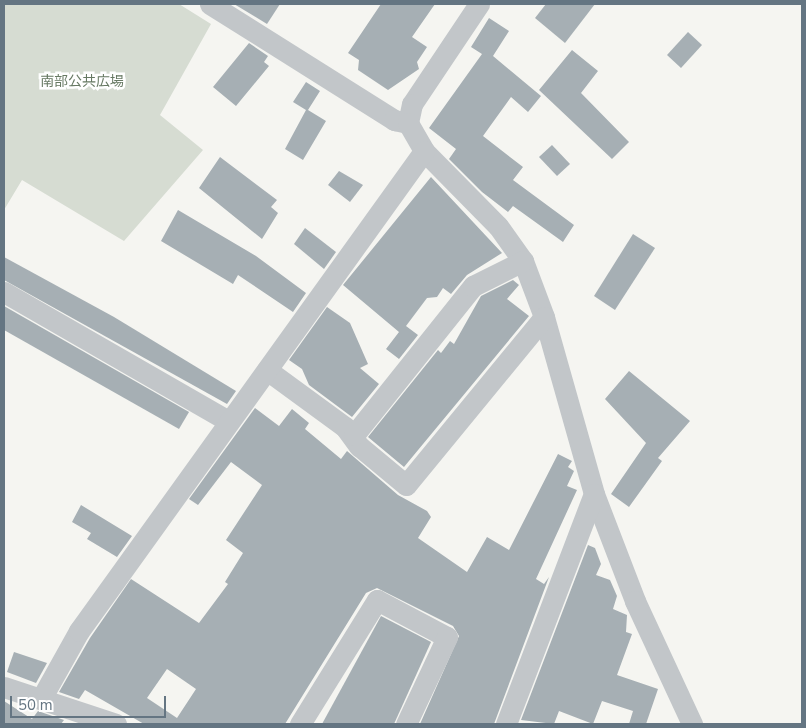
<!DOCTYPE html>
<meta charset="utf-8">
<style>
body{margin:0}
#map{position:relative;width:806px;height:728px;overflow:hidden;background:#f5f5f1;font-family:"Nunito Sans","Noto Sans JP",sans-serif}
div>[style]{position:absolute}
.green>*{inset:0;background:#d6dcd2}
.building>*{inset:0;background:#a6afb4}
.minor>*{height:21px;margin:-10.5px;padding:0 10.5px;transform-origin:10.5px;border-radius:10.5px;background:#c2c6c9}
span{translate:-50% -50%;white-space:nowrap;text-align:center;line-height:1.15;-webkit-text-stroke:5px #fff;paint-order:stroke}
.park-label{font-size:14px;color:#677963}
.frame{position:absolute;inset:0;border:5px solid #647582;pointer-events:none}
.scale{position:absolute;left:10px;top:696px;width:156px;height:22px;box-sizing:border-box;border:2px solid #647582;border-top:0;padding-left:6px;font-size:15px;line-height:18px;white-space:nowrap;color:#647582;-webkit-text-stroke:4px #fff;paint-order:stroke}
</style>
<div id="map">
<div class="green">
<i style="clip-path:polygon(4px 4px,179px 4px,211px 24px,160px 115px,203px 150px,124px 241px,22px 180px,4px 210px)"></i>
</div>
<div class="building">
<i style="clip-path:polygon(234px 4px,280px 4px,267px 24px)"></i>
<i style="clip-path:polygon(381px 4px,435px 4px,412px 37px,427px 47px,417px 62px,419px 69px,388px 90px,358px 70px,359px 60px,348px 53px)"></i>
<i style="clip-path:polygon(546px 4px,595px 4px,565px 43px,535px 18px)"></i>
<i style="clip-path:polygon(489px 18px,509px 31px,493px 56px,541px 96px,528px 112px,511px 97px,483px 136px,523px 167px,513px 180px,574px 225px,563px 242px,513px 206px,508px 212px,482px 192px,449px 159px,456px 149px,429px 128px,482px 54px,471px 47px)"></i>
<i style="clip-path:polygon(688px 32px,702px 45px,681px 68px,667px 55px)"></i>
<i style="clip-path:polygon(249px 43px,268px 56px,264px 62px,269px 66px,236px 106px,213px 87px)"></i>
<i style="clip-path:polygon(572px 50px,598px 71px,581px 93px,629px 142px,612px 159px,539px 90px)"></i>
<i style="clip-path:polygon(306px 82px,320px 91px,308px 110px,326px 121px,303px 160px,285px 149px,306px 110px,293px 102px)"></i>
<i style="clip-path:polygon(552px 145px,570px 164px,557px 176px,539px 157px)"></i>
<i style="clip-path:polygon(220px 157px,277px 200px,271px 207px,278px 213px,262px 239px,199px 188px)"></i>
<i style="clip-path:polygon(339px 171px,363px 185px,350px 202px,328px 185px)"></i>
<i style="clip-path:polygon(431px 177px,502px 253px,467px 275px,451px 294px,443px 288px,437px 297px,427px 298px,406px 326px,418px 335px,399px 359px,386px 349px,399px 332px,343px 285px)"></i>
<i style="clip-path:polygon(178px 210px,256px 256px,306px 293px,293px 312px,238px 275px,233px 284px,161px 241px)"></i>
<i style="clip-path:polygon(305px 228px,336px 252px,324px 269px,294px 244px)"></i>
<i style="clip-path:polygon(633px 234px,655px 248px,615px 310px,594px 296px)"></i>
<i style="clip-path:polygon(4px 257px,114px 317px,236px 391px,227px 404px,4px 280px)"></i>
<i style="clip-path:polygon(513px 280px,519px 285px,507px 299px,529px 316px,404px 467px,368px 437px,438px 350px,441px 353px,450px 341px,454px 344px,481px 296px)"></i>
<i style="clip-path:polygon(4px 306px,189px 412px,179px 429px,4px 330px)"></i>
<i style="clip-path:polygon(327px 307px,350px 323px,368px 364px,360px 368px,379px 384px,352px 417px,309px 385px,302px 369px,289px 360px)"></i>
<i style="clip-path:polygon(629px 371px,690px 421px,658px 458px,662px 461px,629px 507px,611px 494px,646px 443px,605px 399px)"></i>
<i style="clip-path:polygon(evenodd,255px 408px,279px 426px,292px 409px,309px 423px,305px 429px,341px 459px,347px 451px,398px 495px,427px 511px,431px 517px,418px 538px,467px 572px,487px 537px,509px 550px,558px 454px,572px 461px,568px 467px,574px 471px,567px 486px,577px 490px,536px 579px,544px 584px,549px 577px,494px 724px,420px 724px,459px 636px,453px 626px,377px 588px,366px 593px,285px 724px,144px 724px,85px 690px,79px 699px,59px 692px,90px 638px,131px 579px,199px 623px,228px 584px,225px 582px,243px 553px,226px 540px,262px 485px,231px 462px,198px 505px,189px 499px,255px 408px,167px 669px,196px 689px,177px 718px,147px 698px,167px 669px)"></i>
<i style="clip-path:polygon(81px 505px,132px 536px,117px 557px,87px 539px,91px 533px,72px 522px)"></i>
<i style="clip-path:polygon(588px 545px,595px 548px,601px 564px,596px 575px,610px 580px,617px 596px,613px 609px,627px 615px,626px 632px,632px 634px,617px 675px,658px 689px,646px 724px,629px 724px,633px 711px,602px 701px,593px 724px,559px 711px,554px 724px,521px 720px)"></i>
<i style="clip-path:polygon(381px 616px,431px 642px,394px 724px,322px 724px)"></i>
<i style="clip-path:polygon(14px 652px,47px 663px,36px 683px,7px 672px)"></i>
<i style="clip-path:polygon(4px 701px,32px 719px,38px 711px,64px 720px,61px 724px,4px 724px)"></i>
</div>
<div class="minor">
<i style="left:210px;top:4px;width:218px;rotate:32.2deg"></i>
<i style="left:394px;top:120px;width:14px;rotate:12deg"></i>
<i style="left:479px;top:4px;width:120px;rotate:123.8deg"></i>
<i style="left:412px;top:104px;width:19px;rotate:102deg"></i>
<i style="left:408px;top:123px;width:32px;rotate:60deg"></i>
<i style="left:424px;top:151px;width:105px;rotate:45.4deg"></i>
<i style="left:498px;top:226px;width:43px;rotate:54.5deg"></i>
<i style="left:523px;top:261px;width:60px;rotate:69.4deg"></i>
<i style="left:544px;top:317px;width:184px;rotate:74.2deg"></i>
<i style="left:594px;top:494px;width:115px;rotate:69deg"></i>
<i style="left:635px;top:601px;width:136px;rotate:65.1deg"></i>
<i style="left:4px;top:292px;width:257px;rotate:29.9deg"></i>
<i style="left:267px;top:370px;width:97px;rotate:36.2deg"></i>
<i style="left:345px;top:427px;width:24px;rotate:54deg"></i>
<i style="left:359px;top:446px;width:61px;rotate:39.7deg"></i>
<i style="left:406px;top:485px;width:217px;rotate:-50.6deg"></i>
<i style="left:354px;top:435px;width:191px;rotate:-51.4deg"></i>
<i style="left:473px;top:286px;width:56px;rotate:-26.6deg"></i>
<i style="left:4px;top:687px;width:118px;rotate:18.3deg"></i>
<i style="left:41px;top:699px;width:78px;rotate:-60.8deg"></i>
<i style="left:79px;top:631px;width:591px;rotate:-54.29deg"></i>
<i style="left:300px;top:724px;width:146px;rotate:-58.2deg"></i>
<i style="left:377px;top:600px;width:79px;rotate:27.9deg"></i>
<i style="left:447px;top:637px;width:96px;rotate:115.2deg"></i>
<i style="left:506px;top:724px;width:246px;rotate:-69.1deg"></i>
</div>
<div class="park-label">
<span style="left:82px;top:82px">南部公共広場</span>
</div>
<div class="frame"></div>
<div class="scale">50 m</div>
</div>
